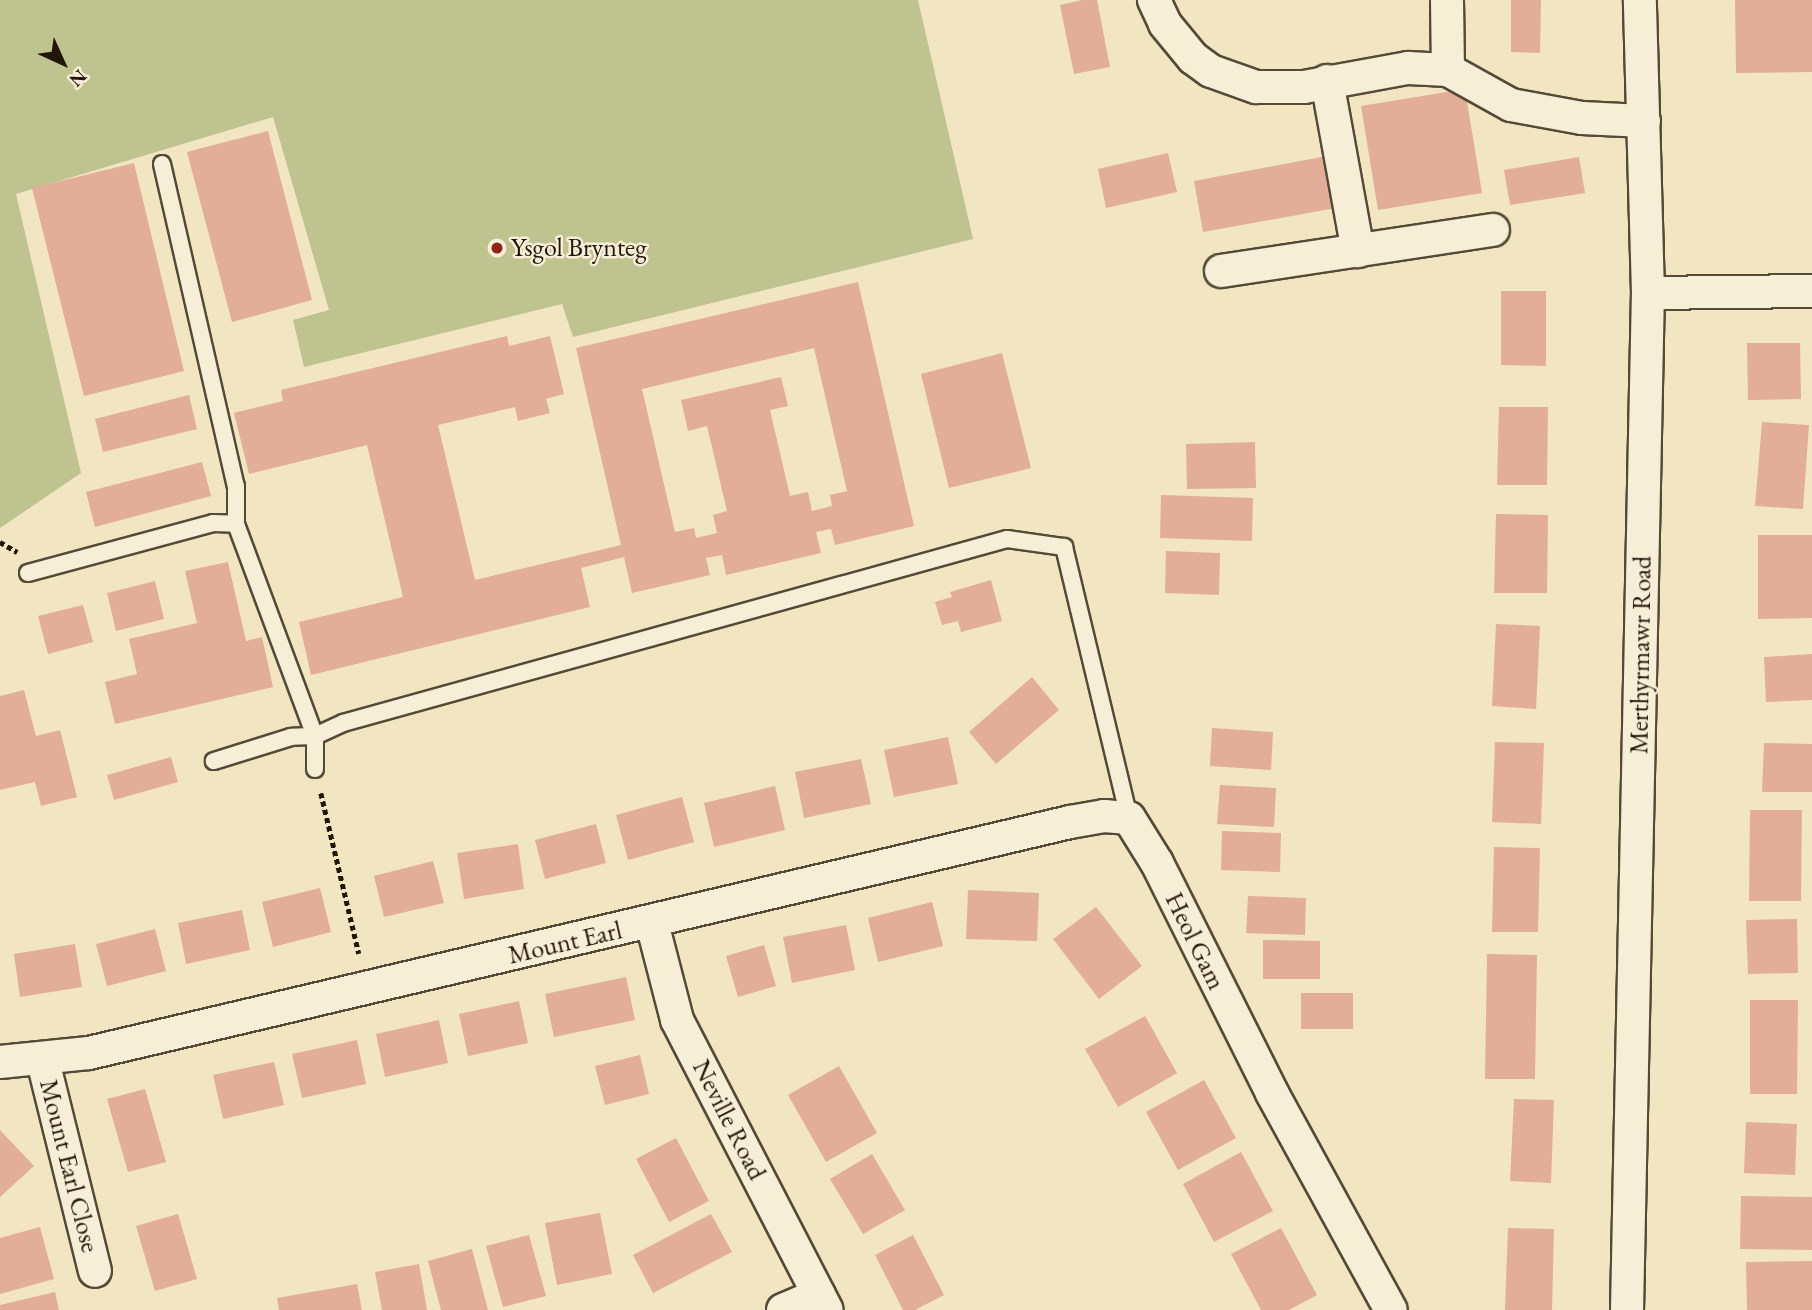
<!DOCTYPE html>
<style>
body{margin:0}
#map{position:relative;width:1812px;height:1310px;overflow:hidden;background:#f2e5c1;font-family:"EB Garamond",serif}
div>[style]{position:absolute}
.green>*{inset:0;background:#bfc38f}
.building>*{inset:0;background:#e2ae99}
.path>*{height:4.5px;margin-top:-2.25px;transform-origin:0;background:repeating-linear-gradient(90deg,#211609 0 5px,transparent 0 8.5px)}
.roads{filter:drop-shadow(2px 0 #554a37) drop-shadow(-2px 0 #554a37) drop-shadow(0 2px #554a37) drop-shadow(0 -2px #554a37)}
.lane>*{height:16px;margin:-8px;padding:0 8px;transform-origin:8px;border-radius:8px;background:#f7eed7}
.street>*{height:32px;margin:-16px;padding:0 16px;transform-origin:16px;border-radius:16px;background:#f7eed7}
.dots>*{width:19px;height:19px;translate:-50% -50%;box-sizing:border-box;border:4px solid #f7eed7;border-radius:50%}
span{translate:-50% -50%;white-space:nowrap;text-align:center;line-height:1.15;-webkit-text-stroke:5px #f7eed7;paint-order:stroke}
.poi-label{font-size:26px;color:#211609}
.left{translate:0 -50%;text-align:left}
.street-label{font-size:26px;color:#211609}
.north{position:absolute;left:28px;top:28px;width:70px;height:70px;-webkit-text-stroke:5px #f7eed7;paint-order:stroke;rotate:135deg;font-size:19px;font-weight:700;line-height:28px;text-align:center;color:#211609}
.north::after{content:'';display:block;margin:auto;width:24px;height:32px;background:#211609;clip-path:polygon(50% 0,100% 100%,50% 72%,0 100%)}
</style>
<div id="map">
<div class="green">
<i style="clip-path:polygon(0 0,918px 0,973px 239px,573px 337px,562px 304px,304px 367px,293px 320px,329px 310px,273px 117px,16px 194px,81px 473px,0 528px)"></i>
</div>
<div class="building">
<i style="clip-path:polygon(1082px 0,1097px 0,1110px 67px,1074px 74px,1060px 5px)"></i>
<i style="clip-path:polygon(1511px 0,1541px 0,1540px 53px,1511px 52px)"></i>
<i style="clip-path:polygon(1735px 0,1812px 0,1812px 72px,1736px 73px)"></i>
<i style="clip-path:polygon(1465px 89px,1482px 193px,1378px 210px,1361px 106px)"></i>
<i style="clip-path:polygon(268px 131px,312px 300px,232px 322px,187px 152px)"></i>
<i style="clip-path:polygon(1168px 153px,1177px 192px,1106px 208px,1098px 169px)"></i>
<i style="clip-path:polygon(1327px 156px,1336px 208px,1203px 232px,1194px 181px)"></i>
<i style="clip-path:polygon(1579px 157px,1585px 193px,1510px 205px,1504px 170px)"></i>
<i style="clip-path:polygon(134px 163px,184px 371px,84px 396px,32px 188px)"></i>
<i style="clip-path:polygon(evenodd,858px 282px,914px 526px,835px 545px,831px 529px,816px 532px,821px 553px,726px 575px,722px 555px,706px 558px,710px 575px,632px 593px,624px 557px,581px 568px,590px 607px,311px 675px,299px 622px,403px 597px,367px 445px,249px 474px,234px 413px,283px 401px,281px 390px,507px 336px,509px 346px,550px 336px,564px 394px,546px 399px,550px 413px,518px 421px,515px 407px,438px 425px,475px 580px,621px 545px,576px 348px,858px 282px,814px 348px,847px 491px,830px 495px,832px 506px,812px 511px,808px 492px,790px 496px,770px 410px,788px 406px,781px 377px,681px 400px,688px 431px,707px 426px,727px 511px,713px 515px,717px 533px,696px 538px,694px 528px,675px 532px,642px 389px,814px 348px)"></i>
<i style="clip-path:polygon(1501px 291px,1546px 291px,1546px 366px,1501px 365px)"></i>
<i style="clip-path:polygon(1747px 343px,1800px 343px,1801px 399px,1748px 400px)"></i>
<i style="clip-path:polygon(1002px 353px,1031px 468px,949px 488px,921px 374px)"></i>
<i style="clip-path:polygon(189px 395px,197px 429px,103px 452px,95px 419px)"></i>
<i style="clip-path:polygon(1499px 407px,1548px 407px,1547px 485px,1497px 485px)"></i>
<i style="clip-path:polygon(1762px 422px,1809px 425px,1803px 509px,1755px 506px)"></i>
<i style="clip-path:polygon(1255px 442px,1256px 488px,1187px 489px,1186px 444px)"></i>
<i style="clip-path:polygon(202px 462px,211px 496px,95px 527px,86px 492px)"></i>
<i style="clip-path:polygon(1161px 495px,1253px 498px,1252px 541px,1160px 538px)"></i>
<i style="clip-path:polygon(1496px 514px,1548px 515px,1547px 593px,1494px 593px)"></i>
<i style="clip-path:polygon(1758px 535px,1812px 535px,1812px 618px,1758px 619px)"></i>
<i style="clip-path:polygon(1166px 551px,1220px 553px,1219px 595px,1165px 593px)"></i>
<i style="clip-path:polygon(228px 562px,246px 641px,262px 637px,273px 687px,115px 724px,105px 682px,137px 674px,129px 639px,197px 623px,185px 571px)"></i>
<i style="clip-path:polygon(991px 580px,1002px 621px,961px 632px,958px 621px,942px 625px,935px 602px,952px 597px,950px 592px)"></i>
<i style="clip-path:polygon(155px 581px,164px 619px,116px 631px,107px 593px)"></i>
<i style="clip-path:polygon(83px 605px,93px 642px,48px 654px,38px 616px)"></i>
<i style="clip-path:polygon(1496px 624px,1540px 626px,1536px 709px,1492px 706px)"></i>
<i style="clip-path:polygon(1812px 654px,1812px 700px,1766px 702px,1764px 657px)"></i>
<i style="clip-path:polygon(1032px 677px,1059px 710px,996px 764px,969px 732px)"></i>
<i style="clip-path:polygon(24px 690px,36px 736px,60px 730px,77px 797px,41px 806px,35px 782px,0 790px,0 696px)"></i>
<i style="clip-path:polygon(1212px 728px,1273px 732px,1271px 770px,1210px 766px)"></i>
<i style="clip-path:polygon(948px 737px,958px 784px,894px 797px,884px 750px)"></i>
<i style="clip-path:polygon(1495px 742px,1544px 743px,1541px 824px,1492px 822px)"></i>
<i style="clip-path:polygon(1764px 743px,1812px 744px,1812px 792px,1762px 792px)"></i>
<i style="clip-path:polygon(171px 757px,178px 782px,114px 800px,107px 775px)"></i>
<i style="clip-path:polygon(861px 759px,871px 804px,804px 818px,795px 772px)"></i>
<i style="clip-path:polygon(1220px 785px,1276px 788px,1274px 827px,1217px 824px)"></i>
<i style="clip-path:polygon(775px 786px,785px 830px,714px 847px,704px 803px)"></i>
<i style="clip-path:polygon(682px 797px,694px 842px,628px 860px,616px 815px)"></i>
<i style="clip-path:polygon(1750px 810px,1802px 810px,1801px 901px,1749px 901px)"></i>
<i style="clip-path:polygon(596px 824px,606px 863px,545px 879px,535px 840px)"></i>
<i style="clip-path:polygon(1222px 831px,1281px 833px,1280px 872px,1221px 870px)"></i>
<i style="clip-path:polygon(518px 844px,524px 889px,464px 899px,457px 853px)"></i>
<i style="clip-path:polygon(1494px 847px,1540px 848px,1538px 932px,1492px 932px)"></i>
<i style="clip-path:polygon(433px 861px,444px 903px,384px 917px,374px 876px)"></i>
<i style="clip-path:polygon(320px 888px,331px 932px,273px 947px,262px 902px)"></i>
<i style="clip-path:polygon(968px 890px,1039px 893px,1037px 941px,966px 939px)"></i>
<i style="clip-path:polygon(1248px 896px,1306px 898px,1305px 935px,1246px 933px)"></i>
<i style="clip-path:polygon(932px 902px,943px 946px,878px 962px,868px 918px)"></i>
<i style="clip-path:polygon(1096px 907px,1142px 966px,1099px 999px,1053px 939px)"></i>
<i style="clip-path:polygon(242px 910px,250px 950px,186px 964px,178px 923px)"></i>
<i style="clip-path:polygon(1797px 919px,1798px 973px,1748px 974px,1746px 920px)"></i>
<i style="clip-path:polygon(846px 925px,855px 970px,792px 983px,783px 937px)"></i>
<i style="clip-path:polygon(155px 929px,166px 971px,107px 986px,96px 944px)"></i>
<i style="clip-path:polygon(1263px 940px,1320px 941px,1320px 979px,1263px 979px)"></i>
<i style="clip-path:polygon(75px 944px,82px 987px,20px 997px,14px 954px)"></i>
<i style="clip-path:polygon(764px 945px,776px 986px,738px 997px,726px 956px)"></i>
<i style="clip-path:polygon(1487px 954px,1537px 955px,1535px 1079px,1485px 1079px)"></i>
<i style="clip-path:polygon(626px 977px,635px 1020px,554px 1037px,545px 994px)"></i>
<i style="clip-path:polygon(1301px 993px,1353px 993px,1353px 1029px,1301px 1029px)"></i>
<i style="clip-path:polygon(1750px 1000px,1798px 1000px,1797px 1094px,1750px 1094px)"></i>
<i style="clip-path:polygon(519px 1001px,528px 1043px,468px 1056px,459px 1014px)"></i>
<i style="clip-path:polygon(1145px 1016px,1177px 1073px,1118px 1107px,1085px 1049px)"></i>
<i style="clip-path:polygon(439px 1020px,448px 1063px,385px 1077px,376px 1034px)"></i>
<i style="clip-path:polygon(357px 1040px,366px 1084px,302px 1098px,292px 1054px)"></i>
<i style="clip-path:polygon(640px 1055px,649px 1094px,605px 1105px,595px 1066px)"></i>
<i style="clip-path:polygon(274px 1062px,284px 1105px,223px 1119px,213px 1075px)"></i>
<i style="clip-path:polygon(839px 1066px,877px 1133px,826px 1162px,788px 1095px)"></i>
<i style="clip-path:polygon(1204px 1080px,1236px 1138px,1178px 1170px,1146px 1112px)"></i>
<i style="clip-path:polygon(145px 1089px,166px 1162px,128px 1172px,107px 1099px)"></i>
<i style="clip-path:polygon(1514px 1099px,1554px 1100px,1551px 1183px,1510px 1181px)"></i>
<i style="clip-path:polygon(1746px 1122px,1797px 1124px,1795px 1175px,1744px 1173px)"></i>
<i style="clip-path:polygon(0 1130px,34px 1166px,0 1197px)"></i>
<i style="clip-path:polygon(676px 1138px,709px 1201px,669px 1222px,636px 1159px)"></i>
<i style="clip-path:polygon(1241px 1152px,1273px 1211px,1214px 1242px,1183px 1184px)"></i>
<i style="clip-path:polygon(872px 1154px,905px 1210px,863px 1234px,830px 1179px)"></i>
<i style="clip-path:polygon(1741px 1196px,1812px 1197px,1812px 1250px,1740px 1249px)"></i>
<i style="clip-path:polygon(600px 1213px,612px 1274px,557px 1285px,545px 1223px)"></i>
<i style="clip-path:polygon(178px 1214px,197px 1279px,155px 1291px,136px 1226px)"></i>
<i style="clip-path:polygon(711px 1214px,732px 1252px,653px 1293px,633px 1255px)"></i>
<i style="clip-path:polygon(40px 1227px,54px 1279px,0 1294px,0 1238px)"></i>
<i style="clip-path:polygon(1281px 1228px,1317px 1295px,1289px 1310px,1261px 1310px,1231px 1254px)"></i>
<i style="clip-path:polygon(1508px 1228px,1554px 1229px,1552px 1310px,1505px 1310px)"></i>
<i style="clip-path:polygon(529px 1235px,546px 1296px,503px 1307px,486px 1246px)"></i>
<i style="clip-path:polygon(913px 1235px,944px 1295px,915px 1310px,903px 1310px,875px 1255px)"></i>
<i style="clip-path:polygon(472px 1249px,488px 1310px,441px 1310px,428px 1261px)"></i>
<i style="clip-path:polygon(1812px 1261px,1812px 1310px,1747px 1310px,1746px 1262px)"></i>
<i style="clip-path:polygon(419px 1264px,427px 1310px,382px 1310px,375px 1272px)"></i>
<i style="clip-path:polygon(357px 1284px,362px 1310px,279px 1310px,277px 1298px)"></i>
<i style="clip-path:polygon(55px 1292px,59px 1310px,0 1310px,0 1305px)"></i>
</div>
<div class="path">
<i style="left:0;top:542px;width:20px;rotate:30deg"></i>
<i style="left:321px;top:793px;width:165px;rotate:76.7deg"></i>
</div>
<div class="roads">
<div class="lane">
<i style="left:162px;top:164px;width:330px;rotate:77.1deg"></i>
<i style="left:236px;top:486px;width:38px;rotate:90deg"></i>
<i style="left:28px;top:573px;width:192px;rotate:-15.1deg"></i>
<i style="left:213px;top:523px;width:23px;rotate:2deg"></i>
<i style="left:236px;top:524px;width:226px;rotate:69.6deg"></i>
<i style="left:315px;top:736px;width:24px;rotate:178deg"></i>
<i style="left:291px;top:737px;width:81px;rotate:162.7deg"></i>
<i style="left:315px;top:769px;width:33px;rotate:-90deg"></i>
<i style="left:315px;top:736px;width:31px;rotate:-25deg"></i>
<i style="left:343px;top:723px;width:689px;rotate:-15.49deg"></i>
<i style="left:1007px;top:539px;width:58px;rotate:8deg"></i>
<i style="left:1064px;top:547px;width:279px;rotate:76.5deg"></i>
</div>
<div class="street">
<i style="left:1154px;top:0;width:26px;rotate:65deg"></i>
<i style="left:1165px;top:24px;width:44px;rotate:50.5deg"></i>
<i style="left:1193px;top:58px;width:22px;rotate:36deg"></i>
<i style="left:1211px;top:71px;width:48px;rotate:19.6deg"></i>
<i style="left:1256px;top:87px;width:48px"></i>
<i style="left:1304px;top:87px;width:106px;rotate:-10.4deg"></i>
<i style="left:1408px;top:68px;width:40px;rotate:2.9deg"></i>
<i style="left:1448px;top:70px;width:72px;rotate:29.1deg"></i>
<i style="left:1511px;top:105px;width:72px;rotate:10.4deg"></i>
<i style="left:1582px;top:118px;width:62px;rotate:2.8deg"></i>
<i style="left:1447px;top:0;width:70px;rotate:89.2deg"></i>
<i style="left:1327px;top:81px;width:173px;rotate:79.7deg"></i>
<i style="left:1221px;top:271px;width:275px;rotate:-8.6deg"></i>
<i style="left:1648px;top:293px;width:164px;rotate:-0.7deg"></i>
<i style="left:652px;top:923px;width:100px;rotate:75.5deg"></i>
<i style="left:677px;top:1020px;width:326px;rotate:62.7deg"></i>
<i style="left:43px;top:1061px;width:216px;rotate:76.1deg"></i>
<i style="left:0;top:1062px;width:89px;rotate:-5.8deg"></i>
<i style="left:89px;top:1053px;width:1008px;rotate:-13.25deg"></i>
<i style="left:1070px;top:822px;width:35px;rotate:-10deg"></i>
<i style="left:1104px;top:816px;width:25px;rotate:5deg"></i>
<i style="left:1129px;top:818px;width:53px;rotate:58.1deg"></i>
<i style="left:1157px;top:863px;width:257px;rotate:63.4deg"></i>
<i style="left:1272px;top:1093px;width:247px;rotate:61.3deg"></i>
<i style="left:783px;top:1310px;width:39px;rotate:-23deg"></i>
<i style="left:1627px;top:1310px;width:1017px;rotate:-88.82deg"></i>
<i style="left:1648px;top:293px;width:293px;rotate:-91.6deg"></i>
</div>
</div>
<div class="dots">
<i style="left:497px;top:248px;background:#8f2418"></i>
</div>
<div class="poi-label">
<span class="left" style="left:511px;top:248px">Ysgol Brynteg</span>
</div>
<div class="street-label">
<span style="left:1641px;top:655px;rotate:-89deg">Merthyrmawr Road</span>
<span style="left:1195px;top:941px;rotate:64deg">Heol Gam</span>
<span style="left:565px;top:943px;rotate:-13deg">Mount Earl</span>
<span style="left:729px;top:1120px;rotate:63deg">Neville Road</span>
<span style="left:69px;top:1166px;rotate:76deg">Mount Earl Close</span>
</div>
<div class="north">N</div>
</div>
